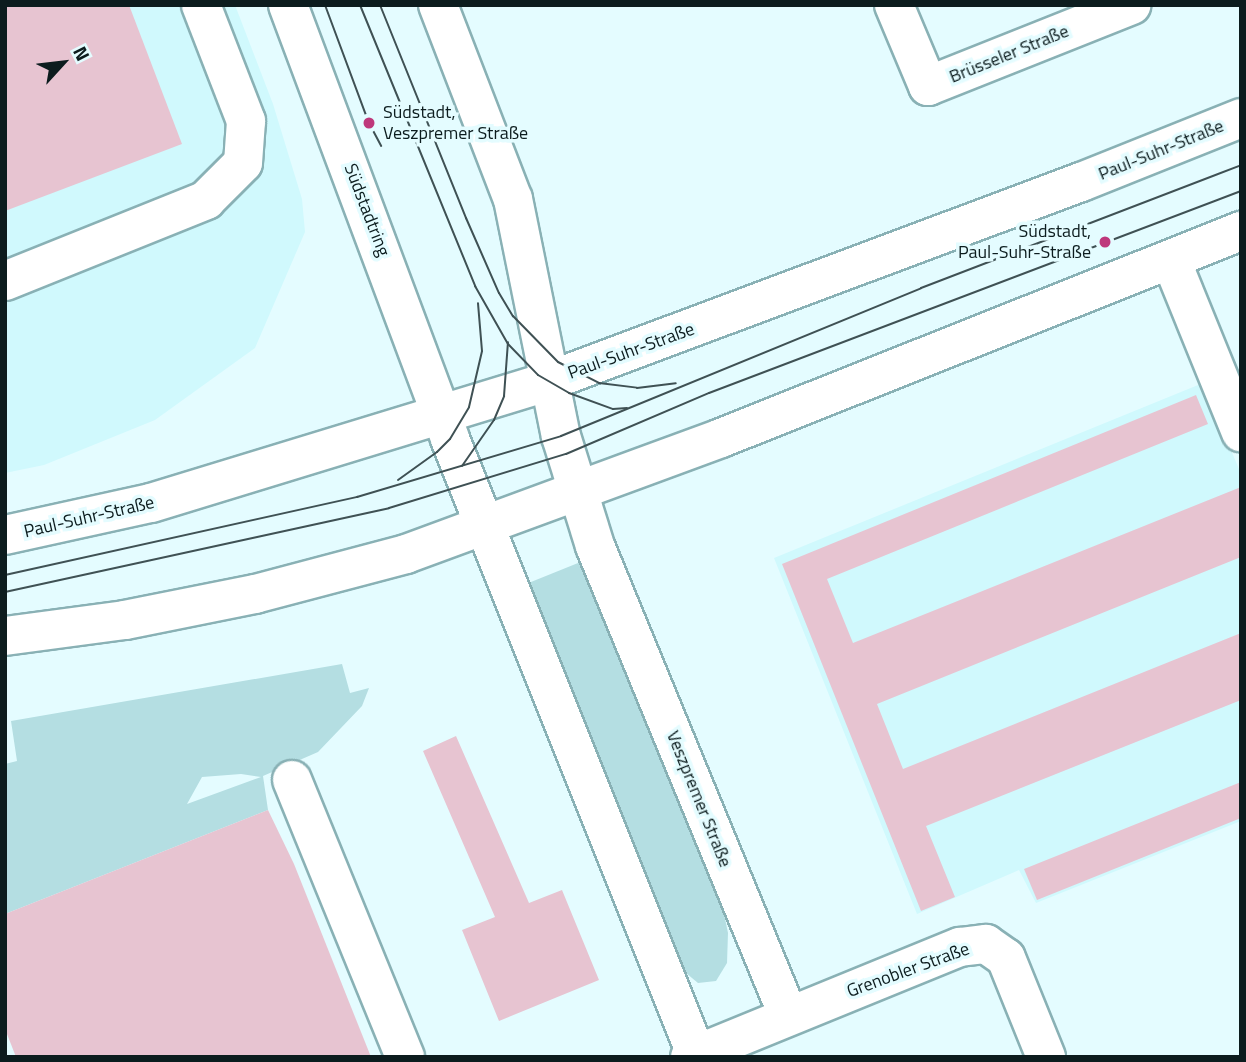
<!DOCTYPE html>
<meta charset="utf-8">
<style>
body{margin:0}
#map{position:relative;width:1246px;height:1062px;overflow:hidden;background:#e4fcff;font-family:"Titillium Web",sans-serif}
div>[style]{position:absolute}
.built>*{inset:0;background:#d0f9fd}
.green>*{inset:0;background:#b4dee2}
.building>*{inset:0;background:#e7c4d1}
.roads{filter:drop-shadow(2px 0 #89b1b5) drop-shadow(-2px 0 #89b1b5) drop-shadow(0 2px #89b1b5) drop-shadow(0 -2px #89b1b5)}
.minor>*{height:38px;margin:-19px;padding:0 19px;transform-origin:19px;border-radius:19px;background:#fff}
.tram>*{height:2px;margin:-1px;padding:0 1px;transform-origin:1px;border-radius:1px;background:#3f5154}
.dots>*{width:19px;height:19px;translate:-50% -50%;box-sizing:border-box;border:4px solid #e4fcff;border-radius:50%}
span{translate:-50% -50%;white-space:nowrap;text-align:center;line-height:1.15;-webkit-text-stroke:7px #e4fcff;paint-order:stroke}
.street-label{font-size:18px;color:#0c1c1e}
.poi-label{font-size:18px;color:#0c1c1e}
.left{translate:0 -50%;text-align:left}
.right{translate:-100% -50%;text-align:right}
.frame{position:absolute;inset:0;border:7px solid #0c1c1e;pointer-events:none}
.north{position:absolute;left:28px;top:28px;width:70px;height:70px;-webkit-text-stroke:5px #e4fcff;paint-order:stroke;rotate:63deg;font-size:19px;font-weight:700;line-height:28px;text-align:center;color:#0c1c1e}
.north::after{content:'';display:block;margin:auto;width:24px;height:32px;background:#0c1c1e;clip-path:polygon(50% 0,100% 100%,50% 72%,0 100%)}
</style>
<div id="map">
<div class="built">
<i style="clip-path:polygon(5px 5px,235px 5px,273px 104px,302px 199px,305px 232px,255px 348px,155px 420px,44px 465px,5px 473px)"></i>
<i style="clip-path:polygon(1203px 383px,1241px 474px,1241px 821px,1036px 903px,1019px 870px,917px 914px,774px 558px)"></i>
</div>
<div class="green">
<i style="clip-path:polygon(583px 561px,722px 904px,728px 933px,727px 963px,716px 981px,698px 983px,680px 968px,526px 584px)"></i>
<i style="clip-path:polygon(evenodd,342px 664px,350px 693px,369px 688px,362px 706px,318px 752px,263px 776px,268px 810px,5px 914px,5px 764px,17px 761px,11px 721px,342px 664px,241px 774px,261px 777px,187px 804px,202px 777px,241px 774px)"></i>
</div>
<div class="building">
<i style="clip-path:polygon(5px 5px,129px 5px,182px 144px,5px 211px)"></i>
<i style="clip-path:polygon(1196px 395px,1208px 424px,827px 579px,853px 643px,1241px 487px,1241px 557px,877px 704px,903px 769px,1241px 633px,1241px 700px,926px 826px,955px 897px,921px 911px,782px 564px)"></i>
<i style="clip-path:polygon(456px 736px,529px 903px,562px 890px,599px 980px,499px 1021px,462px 930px,495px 917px,423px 751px)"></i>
<i style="clip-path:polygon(1241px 782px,1241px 818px,1037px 900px,1024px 869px)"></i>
<i style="clip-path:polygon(268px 810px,294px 864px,371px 1057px,16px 1057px,5px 1029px,5px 914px)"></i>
</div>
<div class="roads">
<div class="minor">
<i style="left:288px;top:5px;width:463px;rotate:69.5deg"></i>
<i style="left:450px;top:439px;width:662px;rotate:68.2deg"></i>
<i style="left:438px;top:5px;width:208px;rotate:68.9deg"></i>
<i style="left:513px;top:199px;width:242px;rotate:78.6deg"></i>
<i style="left:561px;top:436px;width:115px;rotate:72.8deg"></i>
<i style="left:595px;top:546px;width:507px;rotate:67.63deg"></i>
<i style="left:894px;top:5px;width:88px;rotate:67.2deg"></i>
<i style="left:928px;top:86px;width:219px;rotate:-21.7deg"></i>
<i style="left:1171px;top:260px;width:186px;rotate:67.9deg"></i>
<i style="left:5px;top:281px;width:217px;rotate:-21.9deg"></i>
<i style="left:206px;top:200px;width:52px;rotate:-45deg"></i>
<i style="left:243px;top:163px;width:42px;rotate:-85.9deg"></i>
<i style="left:246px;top:121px;width:124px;rotate:-111.2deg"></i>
<i style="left:5px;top:535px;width:149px;rotate:-12.4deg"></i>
<i style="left:151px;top:503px;width:416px;rotate:-17deg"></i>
<i style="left:549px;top:381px;width:568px;rotate:-20.51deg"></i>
<i style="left:1081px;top:182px;width:172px;rotate:-21.8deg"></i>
<i style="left:5px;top:636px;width:121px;rotate:-7.6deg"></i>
<i style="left:125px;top:620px;width:133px;rotate:-11.3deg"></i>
<i style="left:255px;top:594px;width:156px;rotate:-14.8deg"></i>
<i style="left:406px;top:554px;width:336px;rotate:-20.2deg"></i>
<i style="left:721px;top:438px;width:560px;rotate:-21.71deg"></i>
<i style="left:292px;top:780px;width:299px;rotate:67.8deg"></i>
<i style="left:690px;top:1057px;width:292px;rotate:-22.2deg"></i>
<i style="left:960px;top:947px;width:26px;rotate:-7deg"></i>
<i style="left:986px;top:944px;width:24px;rotate:35deg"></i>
<i style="left:1006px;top:958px;width:107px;rotate:68deg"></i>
</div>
</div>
<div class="tram">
<i style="left:325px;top:5px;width:126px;rotate:69.6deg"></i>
<i style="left:369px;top:123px;width:26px;rotate:62deg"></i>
<i style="left:360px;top:5px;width:304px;rotate:67.7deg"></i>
<i style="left:475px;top:286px;width:67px;rotate:60.4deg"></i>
<i style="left:508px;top:344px;width:43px;rotate:45.9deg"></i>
<i style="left:538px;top:375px;width:36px;rotate:30deg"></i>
<i style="left:569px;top:393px;width:47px;rotate:20deg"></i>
<i style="left:613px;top:409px;width:14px;rotate:-4deg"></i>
<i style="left:380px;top:5px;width:230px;rotate:68deg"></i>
<i style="left:466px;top:218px;width:82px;rotate:66.3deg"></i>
<i style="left:499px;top:293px;width:27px;rotate:59deg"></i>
<i style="left:513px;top:316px;width:64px;rotate:45.6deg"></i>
<i style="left:558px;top:362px;width:46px;rotate:27.1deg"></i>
<i style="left:599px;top:383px;width:38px;rotate:7deg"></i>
<i style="left:637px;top:388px;width:39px;rotate:-7deg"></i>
<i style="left:462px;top:466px;width:56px;rotate:-55.2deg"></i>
<i style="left:494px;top:420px;width:26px;rotate:-67deg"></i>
<i style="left:504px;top:396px;width:54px;rotate:-85.8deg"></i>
<i style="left:398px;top:480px;width:48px;rotate:-35.7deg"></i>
<i style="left:437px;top:452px;width:18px;rotate:-45deg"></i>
<i style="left:450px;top:439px;width:37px;rotate:-59deg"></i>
<i style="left:469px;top:407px;width:57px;rotate:-76.9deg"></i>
<i style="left:482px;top:351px;width:48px;rotate:-94.8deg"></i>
<i style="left:5px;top:575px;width:361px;rotate:-12.5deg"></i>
<i style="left:357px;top:497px;width:213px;rotate:-16.6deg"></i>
<i style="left:561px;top:436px;width:389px;rotate:-22.3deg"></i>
<i style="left:921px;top:288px;width:343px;rotate:-21deg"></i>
<i style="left:5px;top:592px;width:393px;rotate:-12.3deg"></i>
<i style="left:389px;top:508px;width:185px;rotate:-17deg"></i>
<i style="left:566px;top:454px;width:155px;rotate:-23.1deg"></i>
<i style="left:709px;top:393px;width:569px;rotate:-20.79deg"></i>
</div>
<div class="dots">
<i style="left:369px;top:123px;background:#be387b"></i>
<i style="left:1105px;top:242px;background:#be387b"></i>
</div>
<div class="street-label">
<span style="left:1009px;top:54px;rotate:-22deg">Brüsseler Straße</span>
<span style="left:1161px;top:150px;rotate:-22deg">Paul-Suhr-Straße</span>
<span style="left:367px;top:210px;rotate:69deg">Südstadtring</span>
<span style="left:631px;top:351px;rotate:-20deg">Paul-Suhr-Straße</span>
<span style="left:89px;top:517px;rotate:-13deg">Paul-Suhr-Straße</span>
<span style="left:699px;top:799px;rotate:68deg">Veszpremer Straße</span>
<span style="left:908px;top:970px;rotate:-20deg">Grenobler Straße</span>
</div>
<div class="poi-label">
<span class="left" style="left:383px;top:123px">Südstadt,<br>Veszpremer Straße</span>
<span class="right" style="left:1091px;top:242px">Südstadt,<br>Paul-Suhr-Straße</span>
</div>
<div class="frame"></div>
<div class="north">N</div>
</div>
